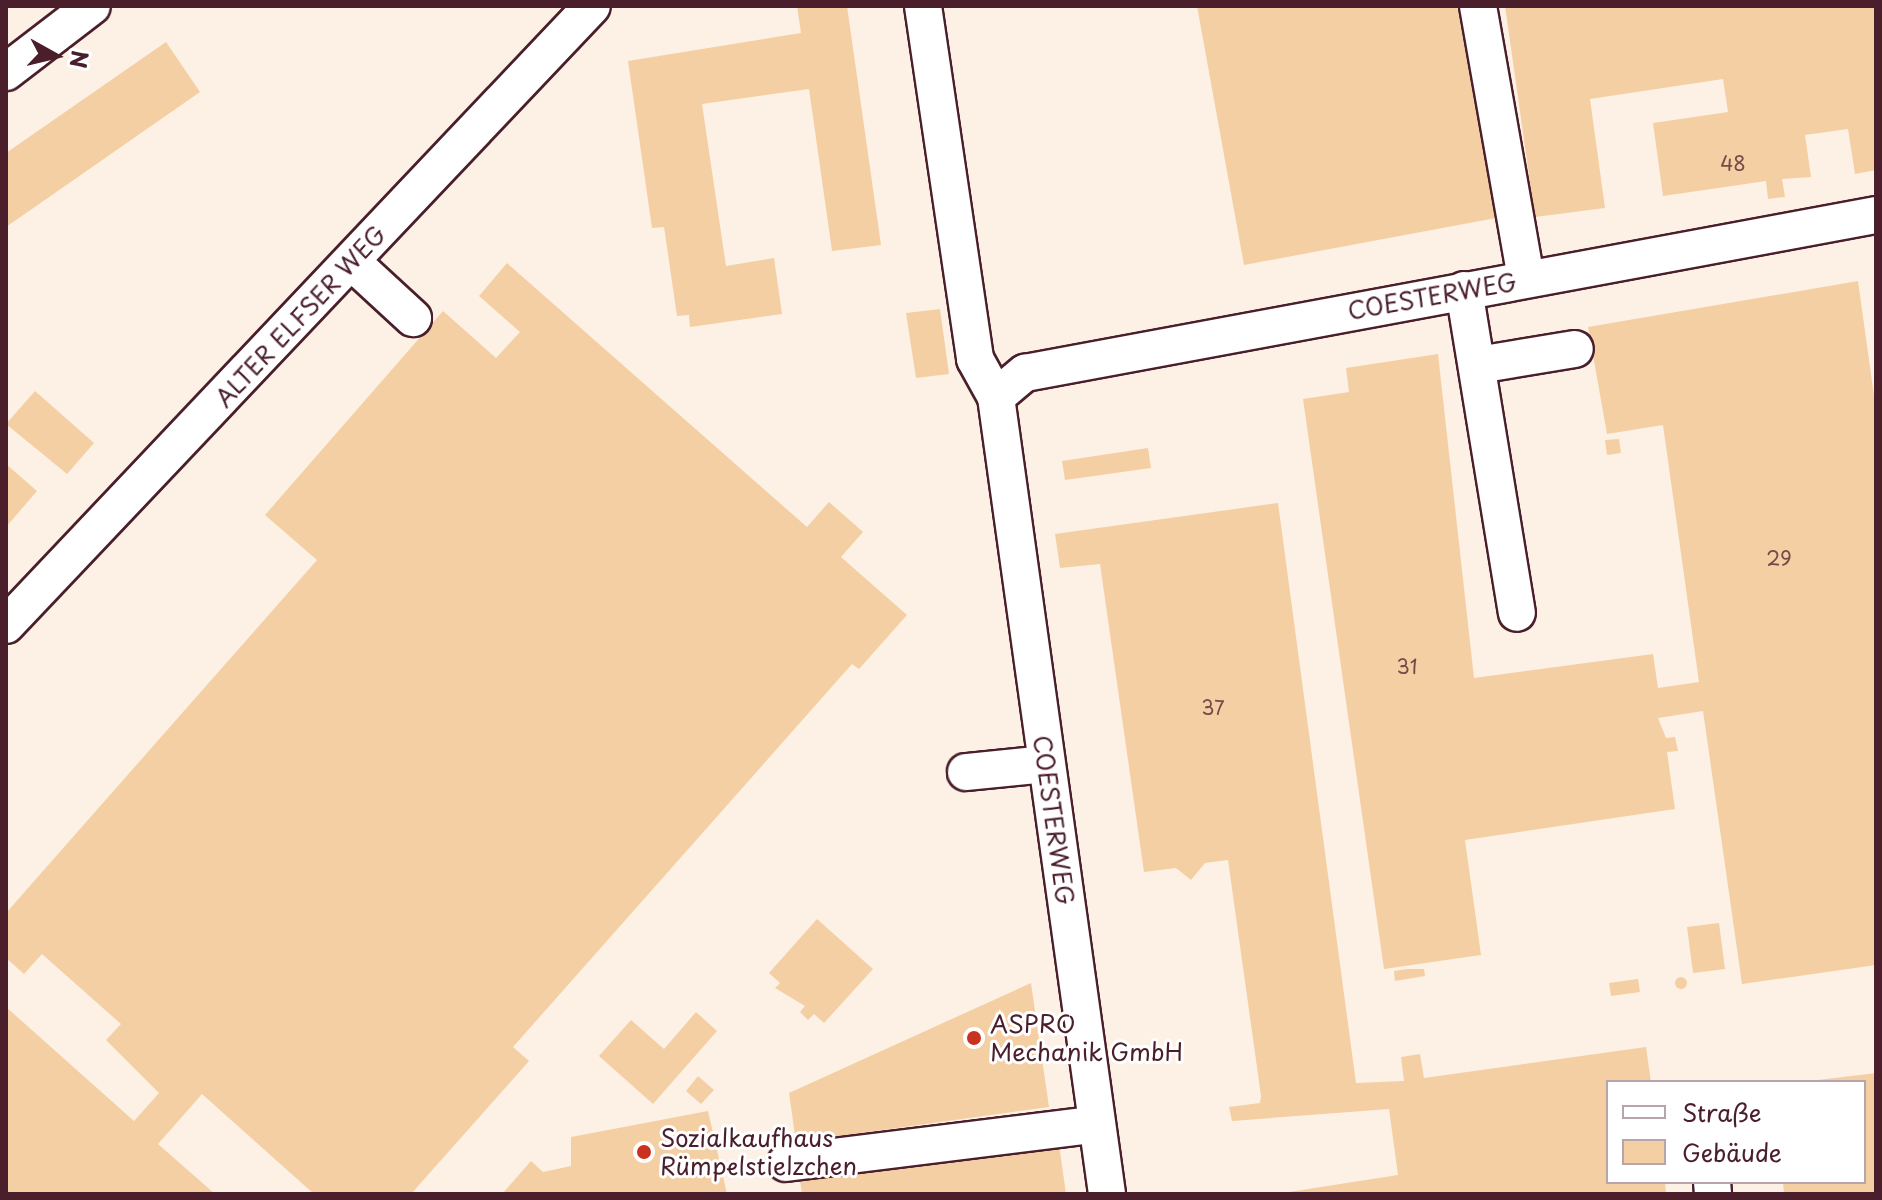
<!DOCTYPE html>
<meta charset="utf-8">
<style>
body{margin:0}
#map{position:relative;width:1882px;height:1200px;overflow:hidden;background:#fff;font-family:"Playpen Sans",sans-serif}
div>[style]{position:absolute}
.built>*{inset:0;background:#fcf1e4}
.building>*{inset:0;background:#f4cfa4}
.round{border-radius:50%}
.roads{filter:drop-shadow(2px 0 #4a1f2b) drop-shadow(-2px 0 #4a1f2b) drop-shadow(0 2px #4a1f2b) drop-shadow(0 -2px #4a1f2b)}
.minor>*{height:36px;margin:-18px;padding:0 18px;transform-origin:18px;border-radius:18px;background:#fff}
.dots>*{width:22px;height:22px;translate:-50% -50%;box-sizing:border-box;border:4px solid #fff;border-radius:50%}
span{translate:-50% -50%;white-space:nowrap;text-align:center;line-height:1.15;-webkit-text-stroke:6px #fff;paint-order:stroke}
.number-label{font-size:20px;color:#744b49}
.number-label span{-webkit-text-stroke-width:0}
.street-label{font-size:24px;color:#4a1f2b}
.poi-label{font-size:24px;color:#4a1f2b}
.left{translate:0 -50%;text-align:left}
.frame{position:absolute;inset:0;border:8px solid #4a1f2b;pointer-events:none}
.legend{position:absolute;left:1606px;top:1080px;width:260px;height:104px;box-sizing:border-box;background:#fff;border:2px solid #b7a5aa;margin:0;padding:10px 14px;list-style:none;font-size:24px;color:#4a1f2b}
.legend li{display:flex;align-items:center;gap:16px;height:40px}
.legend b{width:40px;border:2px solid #b7a5aa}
.north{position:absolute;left:16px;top:16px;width:80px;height:80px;-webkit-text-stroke:6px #fff;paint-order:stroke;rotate:98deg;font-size:22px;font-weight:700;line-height:32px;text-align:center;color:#4a1f2b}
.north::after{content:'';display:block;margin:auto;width:28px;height:36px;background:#4a1f2b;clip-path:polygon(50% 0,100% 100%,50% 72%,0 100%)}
</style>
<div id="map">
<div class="built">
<i style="clip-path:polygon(evenodd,6px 6px,1876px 6px,1876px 1194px,6px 1194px,6px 6px,1608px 1082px,1864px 1082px,1864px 1182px,1608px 1182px,1608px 1082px)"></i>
</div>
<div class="building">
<i style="clip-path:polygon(797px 6px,847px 6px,881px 245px,832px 251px,809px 89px,702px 104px,726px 266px,774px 258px,782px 314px,690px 327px,689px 315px,677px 316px,664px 227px,652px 228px,628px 61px,801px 33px)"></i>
<i style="clip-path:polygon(1197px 6px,1457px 6px,1496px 218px,1244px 265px)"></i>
<i style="clip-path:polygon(1505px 6px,1876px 6px,1876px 170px,1855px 174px,1848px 129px,1805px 135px,1811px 177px,1782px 179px,1785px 197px,1768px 199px,1766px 181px,1663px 196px,1653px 123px,1728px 112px,1723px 79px,1590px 99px,1605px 208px,1535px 217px)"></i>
<i style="clip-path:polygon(166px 42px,200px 92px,6px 227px,6px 153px)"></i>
<i style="clip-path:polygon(507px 263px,807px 527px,829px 502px,863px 532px,841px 557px,907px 615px,859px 669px,852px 664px,513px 1047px,529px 1061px,411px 1194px,314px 1194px,202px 1094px,158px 1144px,215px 1194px,6px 1194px,6px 1007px,134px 1121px,159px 1093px,106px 1040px,121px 1024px,42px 954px,24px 974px,6px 958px,6px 913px,317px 560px,265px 515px,443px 311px,496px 358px,520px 332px,479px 296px)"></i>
<i style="clip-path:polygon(1858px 281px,1876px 410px,1876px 965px,1742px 984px,1703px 711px,1658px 718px,1666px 738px,1675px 737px,1678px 751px,1667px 752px,1675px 809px,1465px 840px,1481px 955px,1384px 969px,1303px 399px,1349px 392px,1346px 368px,1438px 354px,1474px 678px,1653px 654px,1658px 688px,1699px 682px,1663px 425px,1607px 434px,1588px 327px)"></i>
<i style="clip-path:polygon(940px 309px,949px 374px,916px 378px,906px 313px)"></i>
<i style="clip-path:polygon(35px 391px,94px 443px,67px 474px,6px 424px)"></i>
<i style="clip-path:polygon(1619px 439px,1621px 453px,1607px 455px,1605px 440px)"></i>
<i style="clip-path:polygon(1148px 448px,1151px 468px,1065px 480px,1062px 461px)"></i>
<i style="clip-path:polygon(6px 464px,37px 491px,6px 527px)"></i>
<i style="clip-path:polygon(1278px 503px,1356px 1083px,1404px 1081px,1401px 1057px,1420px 1054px,1424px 1078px,1646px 1047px,1651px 1082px,1608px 1082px,1608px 1182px,1665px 1182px,1666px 1194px,1276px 1194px,1398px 1175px,1389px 1109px,1232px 1121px,1229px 1107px,1260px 1103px,1261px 1096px,1228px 860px,1205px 863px,1191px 880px,1176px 868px,1144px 872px,1100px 564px,1060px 568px,1055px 534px)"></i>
<i style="clip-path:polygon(817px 919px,873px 969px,824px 1023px,814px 1014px,808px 1020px,800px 1012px,805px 1006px,775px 988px,780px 983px,769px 973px)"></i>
<i style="clip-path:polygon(1719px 923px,1725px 969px,1693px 973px,1687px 927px)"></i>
<i style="clip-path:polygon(1407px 969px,1424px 969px,1425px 976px,1395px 981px,1394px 971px)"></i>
<i class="round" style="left:1675px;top:977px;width:12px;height:12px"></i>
<i style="clip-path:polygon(1638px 979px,1640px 992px,1611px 996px,1609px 983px)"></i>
<i style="clip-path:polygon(1031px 983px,1049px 1107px,796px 1142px,789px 1093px)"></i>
<i style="clip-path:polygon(696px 1012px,717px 1031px,653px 1104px,599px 1056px,631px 1020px,664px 1049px)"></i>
<i style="clip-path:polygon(1876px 1073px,1876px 1194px,1784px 1194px,1783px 1182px,1864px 1182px,1864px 1082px,1818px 1080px)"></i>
<i style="clip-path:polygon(698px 1076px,714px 1090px,701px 1104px,686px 1091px)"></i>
<i style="clip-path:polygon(708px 1111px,727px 1194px,502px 1194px,531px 1161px,543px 1172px,571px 1166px,571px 1137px)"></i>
<i style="clip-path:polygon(1058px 1137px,1066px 1194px,802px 1194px,799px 1174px)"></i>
</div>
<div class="roads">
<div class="minor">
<i style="left:923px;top:6px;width:357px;rotate:81.6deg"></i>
<i style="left:975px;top:359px;width:43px;rotate:61.1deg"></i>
<i style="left:996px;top:397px;width:805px;rotate:82.07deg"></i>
<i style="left:1478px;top:6px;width:277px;rotate:80deg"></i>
<i style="left:6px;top:72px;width:108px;rotate:-37.5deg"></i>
<i style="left:352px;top:262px;width:83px;rotate:42.6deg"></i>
<i style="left:1464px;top:290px;width:327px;rotate:80.7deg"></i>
<i style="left:1478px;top:365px;width:98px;rotate:-9.4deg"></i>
<i style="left:996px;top:397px;width:38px;rotate:-40deg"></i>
<i style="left:1025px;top:373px;width:866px;rotate:-10.52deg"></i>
<i style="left:6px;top:625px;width:852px;rotate:-46.57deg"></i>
<i style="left:966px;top:772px;width:80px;rotate:-5.7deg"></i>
<i style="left:786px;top:1163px;width:313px;rotate:-7.1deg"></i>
<i style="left:1712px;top:1182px;width:12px;rotate:85deg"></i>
</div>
</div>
<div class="dots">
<i style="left:974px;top:1038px;background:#c8321e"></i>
<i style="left:644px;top:1152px;background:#c8321e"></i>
</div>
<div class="number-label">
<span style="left:1733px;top:163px">48</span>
<span style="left:1779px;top:558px">29</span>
<span style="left:1407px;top:666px">31</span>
<span style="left:1213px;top:707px">37</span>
</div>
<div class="street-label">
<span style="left:1432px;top:296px;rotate:-10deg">COESTERWEG</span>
<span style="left:300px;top:316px;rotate:-47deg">ALTER ELFSER WEG</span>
<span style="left:1054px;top:820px;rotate:82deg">COESTERWEG</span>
</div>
<div class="poi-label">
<span class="left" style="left:990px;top:1038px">ASPRO<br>Mechanik GmbH</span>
<span class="left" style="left:660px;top:1152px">Sozialkaufhaus<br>Rümpelstielzchen</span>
</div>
<div class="frame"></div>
<ul class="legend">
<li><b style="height:10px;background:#fff"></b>Straße</li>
<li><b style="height:22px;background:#f4cfa4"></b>Gebäude</li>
</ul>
<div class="north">N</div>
</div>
